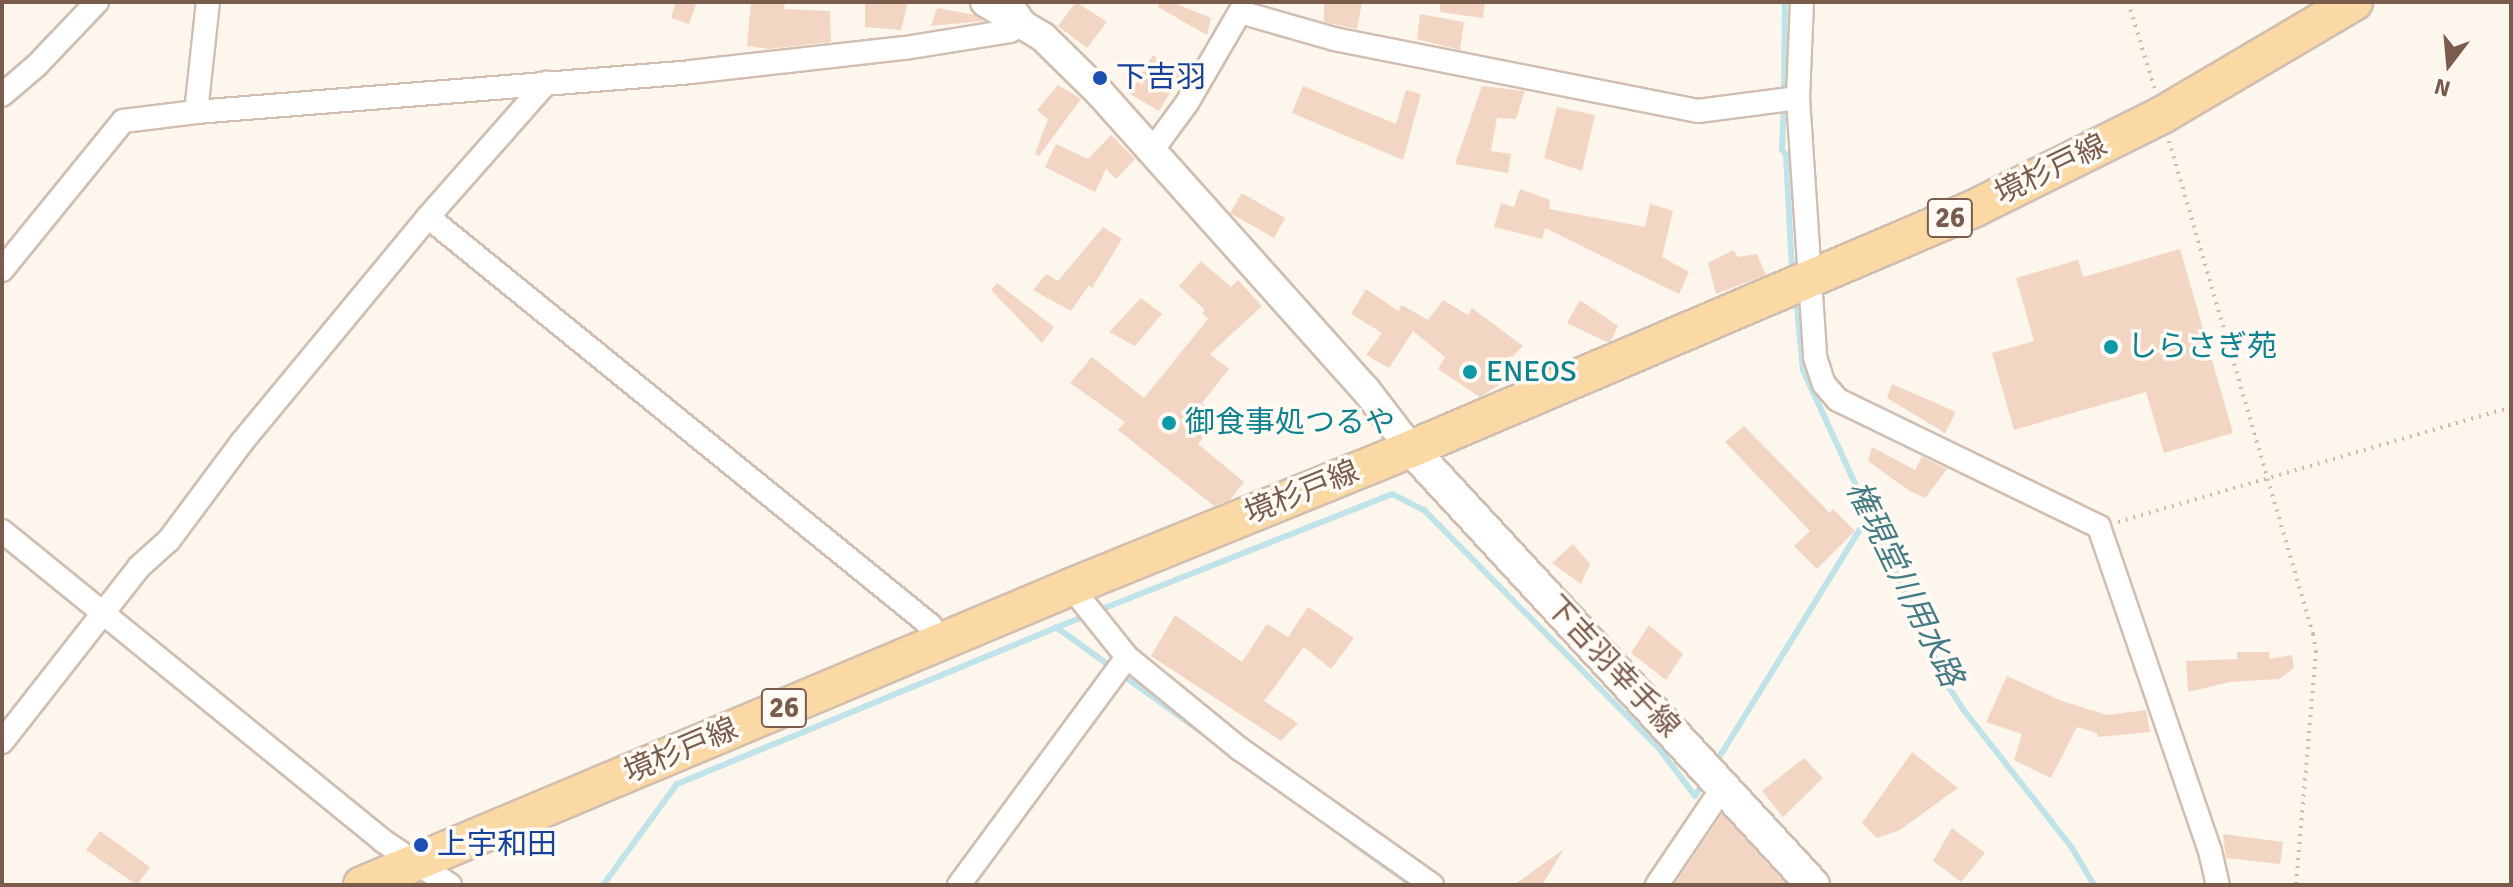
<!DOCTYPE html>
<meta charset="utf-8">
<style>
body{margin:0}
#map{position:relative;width:2513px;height:887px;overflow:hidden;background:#fdf6ec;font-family:Signika,"Noto Sans JP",sans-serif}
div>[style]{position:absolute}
.stream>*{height:6px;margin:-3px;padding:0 3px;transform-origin:3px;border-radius:3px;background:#bfe3e8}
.building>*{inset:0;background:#f3d5c3}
.path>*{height:4px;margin-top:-2px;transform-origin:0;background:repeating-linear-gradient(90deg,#d9b8a5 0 2px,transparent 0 8px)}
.roads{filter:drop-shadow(2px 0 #d1beb0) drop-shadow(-2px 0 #d1beb0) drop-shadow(0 2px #d1beb0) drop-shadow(0 -2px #d1beb0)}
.minor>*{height:22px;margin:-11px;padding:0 11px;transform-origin:11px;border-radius:11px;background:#fff}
.tertiary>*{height:28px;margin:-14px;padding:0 14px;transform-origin:14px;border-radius:14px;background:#fff}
.secondary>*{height:32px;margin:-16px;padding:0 16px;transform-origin:16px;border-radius:16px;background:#fff}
.primary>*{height:36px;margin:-18px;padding:0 18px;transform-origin:18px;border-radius:18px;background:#fbd9a5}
.dots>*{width:22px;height:22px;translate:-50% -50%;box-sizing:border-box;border:4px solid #fffaf3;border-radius:50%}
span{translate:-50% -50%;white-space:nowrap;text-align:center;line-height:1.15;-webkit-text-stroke:7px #fffaf3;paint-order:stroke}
.shield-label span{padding:2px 6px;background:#fffaf3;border:2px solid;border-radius:6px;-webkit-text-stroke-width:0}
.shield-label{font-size:28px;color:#7a5c4d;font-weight:700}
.transit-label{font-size:30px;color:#164399}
.left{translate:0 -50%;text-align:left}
.street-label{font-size:30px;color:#7a5c4d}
.culture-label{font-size:30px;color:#0d838f}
.water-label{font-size:32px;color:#437c86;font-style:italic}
.frame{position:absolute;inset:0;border:4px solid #7a5c4d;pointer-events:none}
.north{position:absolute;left:2409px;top:24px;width:80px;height:80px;-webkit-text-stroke:6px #fffaf3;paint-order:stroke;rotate:196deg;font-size:22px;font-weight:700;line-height:32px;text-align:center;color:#7a5c4d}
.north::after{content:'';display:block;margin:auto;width:28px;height:36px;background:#7a5c4d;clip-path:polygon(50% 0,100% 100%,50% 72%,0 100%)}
</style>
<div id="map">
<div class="stream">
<i style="left:1784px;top:95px;width:93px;rotate:-89.4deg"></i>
<i style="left:1784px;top:106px;width:43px;rotate:92.7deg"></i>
<i style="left:1782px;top:149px;width:7px;rotate:56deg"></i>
<i style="left:1786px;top:155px;width:116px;rotate:87deg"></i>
<i style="left:1796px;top:298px;width:72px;rotate:84.4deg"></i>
<i style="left:1803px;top:370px;width:344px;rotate:65.4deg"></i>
<i style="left:1946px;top:683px;width:30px;rotate:57deg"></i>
<i style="left:1962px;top:708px;width:178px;rotate:51.8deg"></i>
<i style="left:2072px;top:848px;width:43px;rotate:59.3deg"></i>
<i style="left:1097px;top:611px;width:317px;rotate:-21.6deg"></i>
<i style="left:1392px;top:494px;width:36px;rotate:27deg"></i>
<i style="left:1424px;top:510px;width:333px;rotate:45.4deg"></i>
<i style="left:1658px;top:747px;width:61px;rotate:52.9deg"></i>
<i style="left:1695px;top:796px;width:17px;rotate:-59deg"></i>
<i style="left:1056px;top:627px;width:200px;rotate:35.8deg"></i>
<i style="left:1715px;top:764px;width:291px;rotate:-58.3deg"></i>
<i style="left:1353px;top:843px;width:72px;rotate:35.4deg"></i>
<i style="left:603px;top:885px;width:125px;rotate:-53.8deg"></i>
<i style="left:677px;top:784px;width:443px;rotate:-22.4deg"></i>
</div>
<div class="building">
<i style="clip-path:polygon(676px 2px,697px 2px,689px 24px,671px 18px)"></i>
<i style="clip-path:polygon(751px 2px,785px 2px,784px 9px,830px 11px,831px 42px,769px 49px,747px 46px)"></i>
<i style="clip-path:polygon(865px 2px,908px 2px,901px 30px,865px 27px)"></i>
<i style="clip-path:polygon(1076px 2px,1107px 22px,1087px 48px,1058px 26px)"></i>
<i style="clip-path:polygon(1160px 2px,1172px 2px,1211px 18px,1207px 35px,1158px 7px)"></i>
<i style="clip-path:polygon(1324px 2px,1362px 2px,1357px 29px,1324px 22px)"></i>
<i style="clip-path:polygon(1440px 2px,1485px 2px,1483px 18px,1440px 12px)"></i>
<i style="clip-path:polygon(937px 8px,975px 15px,984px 21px,931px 26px)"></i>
<i style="clip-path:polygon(1420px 14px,1464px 22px,1460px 50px,1417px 39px)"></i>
<i style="clip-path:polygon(1153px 55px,1182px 73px,1159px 111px,1130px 94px)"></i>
<i style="clip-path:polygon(1058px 85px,1081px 99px,1039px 156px,1035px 154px,1048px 119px,1037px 110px)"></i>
<i style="clip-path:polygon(1303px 86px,1396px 124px,1406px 90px,1421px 94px,1403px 160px,1292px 113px)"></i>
<i style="clip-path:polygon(1482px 86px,1525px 91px,1516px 119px,1497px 118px,1491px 151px,1511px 154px,1508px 173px,1455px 164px)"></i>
<i style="clip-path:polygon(1557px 107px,1595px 115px,1582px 171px,1544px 158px)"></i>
<i style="clip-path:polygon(1111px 135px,1135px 159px,1116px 179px,1106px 169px,1095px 192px,1045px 167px,1056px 144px,1088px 159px)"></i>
<i style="clip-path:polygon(1520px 189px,1550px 200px,1549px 209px,1645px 227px,1650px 204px,1673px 211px,1662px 257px,1689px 272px,1679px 294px,1545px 228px,1542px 239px,1494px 227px,1501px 203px,1514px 207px)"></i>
<i style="clip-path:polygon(1242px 193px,1285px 218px,1274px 238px,1230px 213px)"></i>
<i style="clip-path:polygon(1103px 227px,1122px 239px,1092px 288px,1089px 285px,1071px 311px,1033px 290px,1046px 274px,1058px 281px)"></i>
<i style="clip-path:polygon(2180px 249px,2233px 433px,2164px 453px,2146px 392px,2014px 430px,1992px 353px,2034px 341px,2016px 278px,2078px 260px,2083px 277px)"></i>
<i style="clip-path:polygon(1733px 250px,1738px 257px,1757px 254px,1766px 275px,1716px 294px,1708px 263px)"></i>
<i style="clip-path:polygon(1201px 261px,1231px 287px,1238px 280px,1262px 306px,1210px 354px,1229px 369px,1202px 403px,1220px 417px,1198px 444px,1244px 482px,1230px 500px,1214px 506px,1118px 430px,1125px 422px,1070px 383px,1092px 357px,1144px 398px,1208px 319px,1202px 313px,1205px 310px,1179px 286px)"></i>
<i style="clip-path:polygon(997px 283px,1054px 327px,1042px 343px,991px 290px)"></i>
<i style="clip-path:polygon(1366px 289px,1398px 311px,1402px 305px,1428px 320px,1443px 300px,1468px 315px,1472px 308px,1523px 346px,1493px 376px,1499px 385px,1480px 397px,1438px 369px,1445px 357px,1413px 331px,1389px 368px,1366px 355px,1382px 333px,1351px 314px)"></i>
<i style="clip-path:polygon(1141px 298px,1162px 314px,1135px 346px,1109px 332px)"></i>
<i style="clip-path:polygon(1580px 300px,1618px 326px,1611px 341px,1607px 342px,1567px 323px)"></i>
<i style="clip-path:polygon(1892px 384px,1956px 412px,1945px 433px,1887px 398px)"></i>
<i style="clip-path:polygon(1744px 426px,1830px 513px,1833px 509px,1855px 531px,1817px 569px,1794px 546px,1810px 531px,1725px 442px)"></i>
<i style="clip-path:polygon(1872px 447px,1915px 470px,1922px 457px,1947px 469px,1925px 498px,1908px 490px,1868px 461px)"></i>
<i style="clip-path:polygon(1573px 544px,1590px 564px,1581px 584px,1552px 563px)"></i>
<i style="clip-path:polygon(1308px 607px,1354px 638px,1331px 669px,1304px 647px,1264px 701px,1298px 723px,1281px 741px,1151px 656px,1175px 615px,1242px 662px,1267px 624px,1288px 637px)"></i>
<i style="clip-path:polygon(1649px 625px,1683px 654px,1666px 680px,1631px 653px)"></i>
<i style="clip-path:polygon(2237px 652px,2269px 652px,2269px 659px,2292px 655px,2294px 668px,2279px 679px,2230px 682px,2188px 692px,2186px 661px,2237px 659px)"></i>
<i style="clip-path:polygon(2007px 676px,2062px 701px,2107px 715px,2146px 710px,2150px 732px,2098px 737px,2097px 733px,2077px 727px,2051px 778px,2014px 760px,2022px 734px,1986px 722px)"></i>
<i style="clip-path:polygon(1912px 752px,1958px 788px,1900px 830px,1877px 838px,1862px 823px)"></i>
<i style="clip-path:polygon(1804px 758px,1823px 778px,1783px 817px,1762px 791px)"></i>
<i style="clip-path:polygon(1722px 814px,1787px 885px,1674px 885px)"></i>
<i style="clip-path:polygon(1952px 828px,1985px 853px,1961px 882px,1933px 861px)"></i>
<i style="clip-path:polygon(100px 831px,150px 867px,137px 885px,86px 850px)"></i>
<i style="clip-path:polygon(2223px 834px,2283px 842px,2280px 864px,2226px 858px)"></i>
<i style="clip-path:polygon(1564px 849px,1542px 885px,1514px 885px)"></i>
</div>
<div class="path">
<i style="left:2128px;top:2px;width:92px;rotate:72.9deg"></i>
<i style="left:2169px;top:141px;width:514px;rotate:73.72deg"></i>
<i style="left:2313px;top:634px;width:17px;rotate:80deg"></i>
<i style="left:2316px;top:651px;width:235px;rotate:94.9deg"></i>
<i style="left:2118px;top:522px;width:409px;rotate:-16.3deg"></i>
</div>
<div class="roads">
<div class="minor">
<i style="left:1802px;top:2px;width:96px;rotate:92.4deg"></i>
<i style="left:1798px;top:98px;width:260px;rotate:86.2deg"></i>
<i style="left:1815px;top:357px;width:28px;rotate:72deg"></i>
<i style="left:1824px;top:384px;width:21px;rotate:49deg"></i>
<i style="left:1838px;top:400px;width:290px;rotate:25.9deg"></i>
<i style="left:2099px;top:527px;width:342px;rotate:71.1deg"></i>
<i style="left:2210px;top:851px;width:35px;rotate:77deg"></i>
<i style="left:2px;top:95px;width:46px;rotate:-40.6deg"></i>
<i style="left:37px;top:65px;width:87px;rotate:-46.4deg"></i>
<i style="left:196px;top:112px;width:111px;rotate:-83.8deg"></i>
<i style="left:1151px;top:152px;width:61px;rotate:-53.7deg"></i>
<i style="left:1187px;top:103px;width:105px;rotate:-59.8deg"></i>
<i style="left:1240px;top:12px;width:98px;rotate:16deg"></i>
<i style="left:1334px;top:39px;width:371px;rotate:11.2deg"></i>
<i style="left:1698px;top:111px;width:101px;rotate:-7.4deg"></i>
<i style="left:428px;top:217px;width:647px;rotate:39.1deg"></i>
<i style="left:930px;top:625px;width:21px;rotate:55deg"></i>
<i style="left:2px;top:270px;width:192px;rotate:-50.9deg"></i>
<i style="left:123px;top:121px;width:74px;rotate:-7deg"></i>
<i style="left:196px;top:112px;width:496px;rotate:-4.6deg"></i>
<i style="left:690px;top:72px;width:216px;rotate:-6.4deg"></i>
<i style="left:905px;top:48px;width:106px;rotate:-9.2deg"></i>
<i style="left:1010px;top:31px;width:17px;rotate:-33deg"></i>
<i style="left:1024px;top:22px;width:11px;rotate:-124deg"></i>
<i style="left:2px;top:531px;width:491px;rotate:39.1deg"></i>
<i style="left:383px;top:841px;width:80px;rotate:33.3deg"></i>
<i style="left:1071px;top:587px;width:90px;rotate:51.3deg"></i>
<i style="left:1127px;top:657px;width:146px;rotate:39.2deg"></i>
<i style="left:1240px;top:749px;width:235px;rotate:35.3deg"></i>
<i style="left:2px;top:742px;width:222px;rotate:-51.9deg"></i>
<i style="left:139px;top:567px;width:40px;rotate:-42deg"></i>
<i style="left:169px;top:540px;width:122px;rotate:-53.3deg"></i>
<i style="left:242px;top:442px;width:292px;rotate:-50.4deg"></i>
<i style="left:428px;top:217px;width:179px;rotate:-48.6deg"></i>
<i style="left:959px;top:885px;width:283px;rotate:-53.6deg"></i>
<i style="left:1657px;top:885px;width:118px;rotate:-56deg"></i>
</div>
<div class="tertiary">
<i style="left:985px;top:2px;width:68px;rotate:31.1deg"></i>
<i style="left:1043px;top:37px;width:81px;rotate:44.5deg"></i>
<i style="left:1101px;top:94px;width:397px;rotate:48.2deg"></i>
<i style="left:1366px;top:390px;width:74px;rotate:52.7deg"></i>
</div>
<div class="secondary">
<i style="left:1411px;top:449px;width:593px;rotate:47.32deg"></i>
</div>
<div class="primary">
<i style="left:362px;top:885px;width:769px;rotate:-22.8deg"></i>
<i style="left:1071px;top:587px;width:367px;rotate:-22.1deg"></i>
<i style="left:1411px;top:449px;width:611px;rotate:-23.12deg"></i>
<i style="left:1973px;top:209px;width:211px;rotate:-26.4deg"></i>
<i style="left:2162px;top:115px;width:223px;rotate:-30.5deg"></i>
</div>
</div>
<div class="dots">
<i style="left:1100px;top:78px;background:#1a4fb4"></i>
<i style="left:2111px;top:347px;background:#0f9aa8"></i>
<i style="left:1470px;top:372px;background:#0f9aa8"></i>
<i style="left:1169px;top:423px;background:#0f9aa8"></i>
<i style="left:421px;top:845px;background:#1a4fb4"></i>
</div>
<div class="shield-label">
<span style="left:1950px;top:218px">26</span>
<span style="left:784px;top:708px">26</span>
</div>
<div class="transit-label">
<span class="left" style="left:1116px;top:78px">下吉羽</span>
<span class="left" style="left:437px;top:845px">上宇和田</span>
</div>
<div class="street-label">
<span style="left:2051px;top:170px;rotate:-26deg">境杉戸線</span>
<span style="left:1302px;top:493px;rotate:-22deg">境杉戸線</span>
<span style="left:1612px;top:667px;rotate:47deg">下吉羽幸手線</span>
<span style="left:681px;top:751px;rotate:-23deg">境杉戸線</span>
</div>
<div class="culture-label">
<span class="left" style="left:2127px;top:347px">しらさぎ苑</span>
<span class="left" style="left:1486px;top:372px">ENEOS</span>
<span class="left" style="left:1185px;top:423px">御食事処つるや</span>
</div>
<div class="water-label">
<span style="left:1904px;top:584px;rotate:64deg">権現堂川用水路</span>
</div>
<div class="frame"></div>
<div class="north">N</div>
</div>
